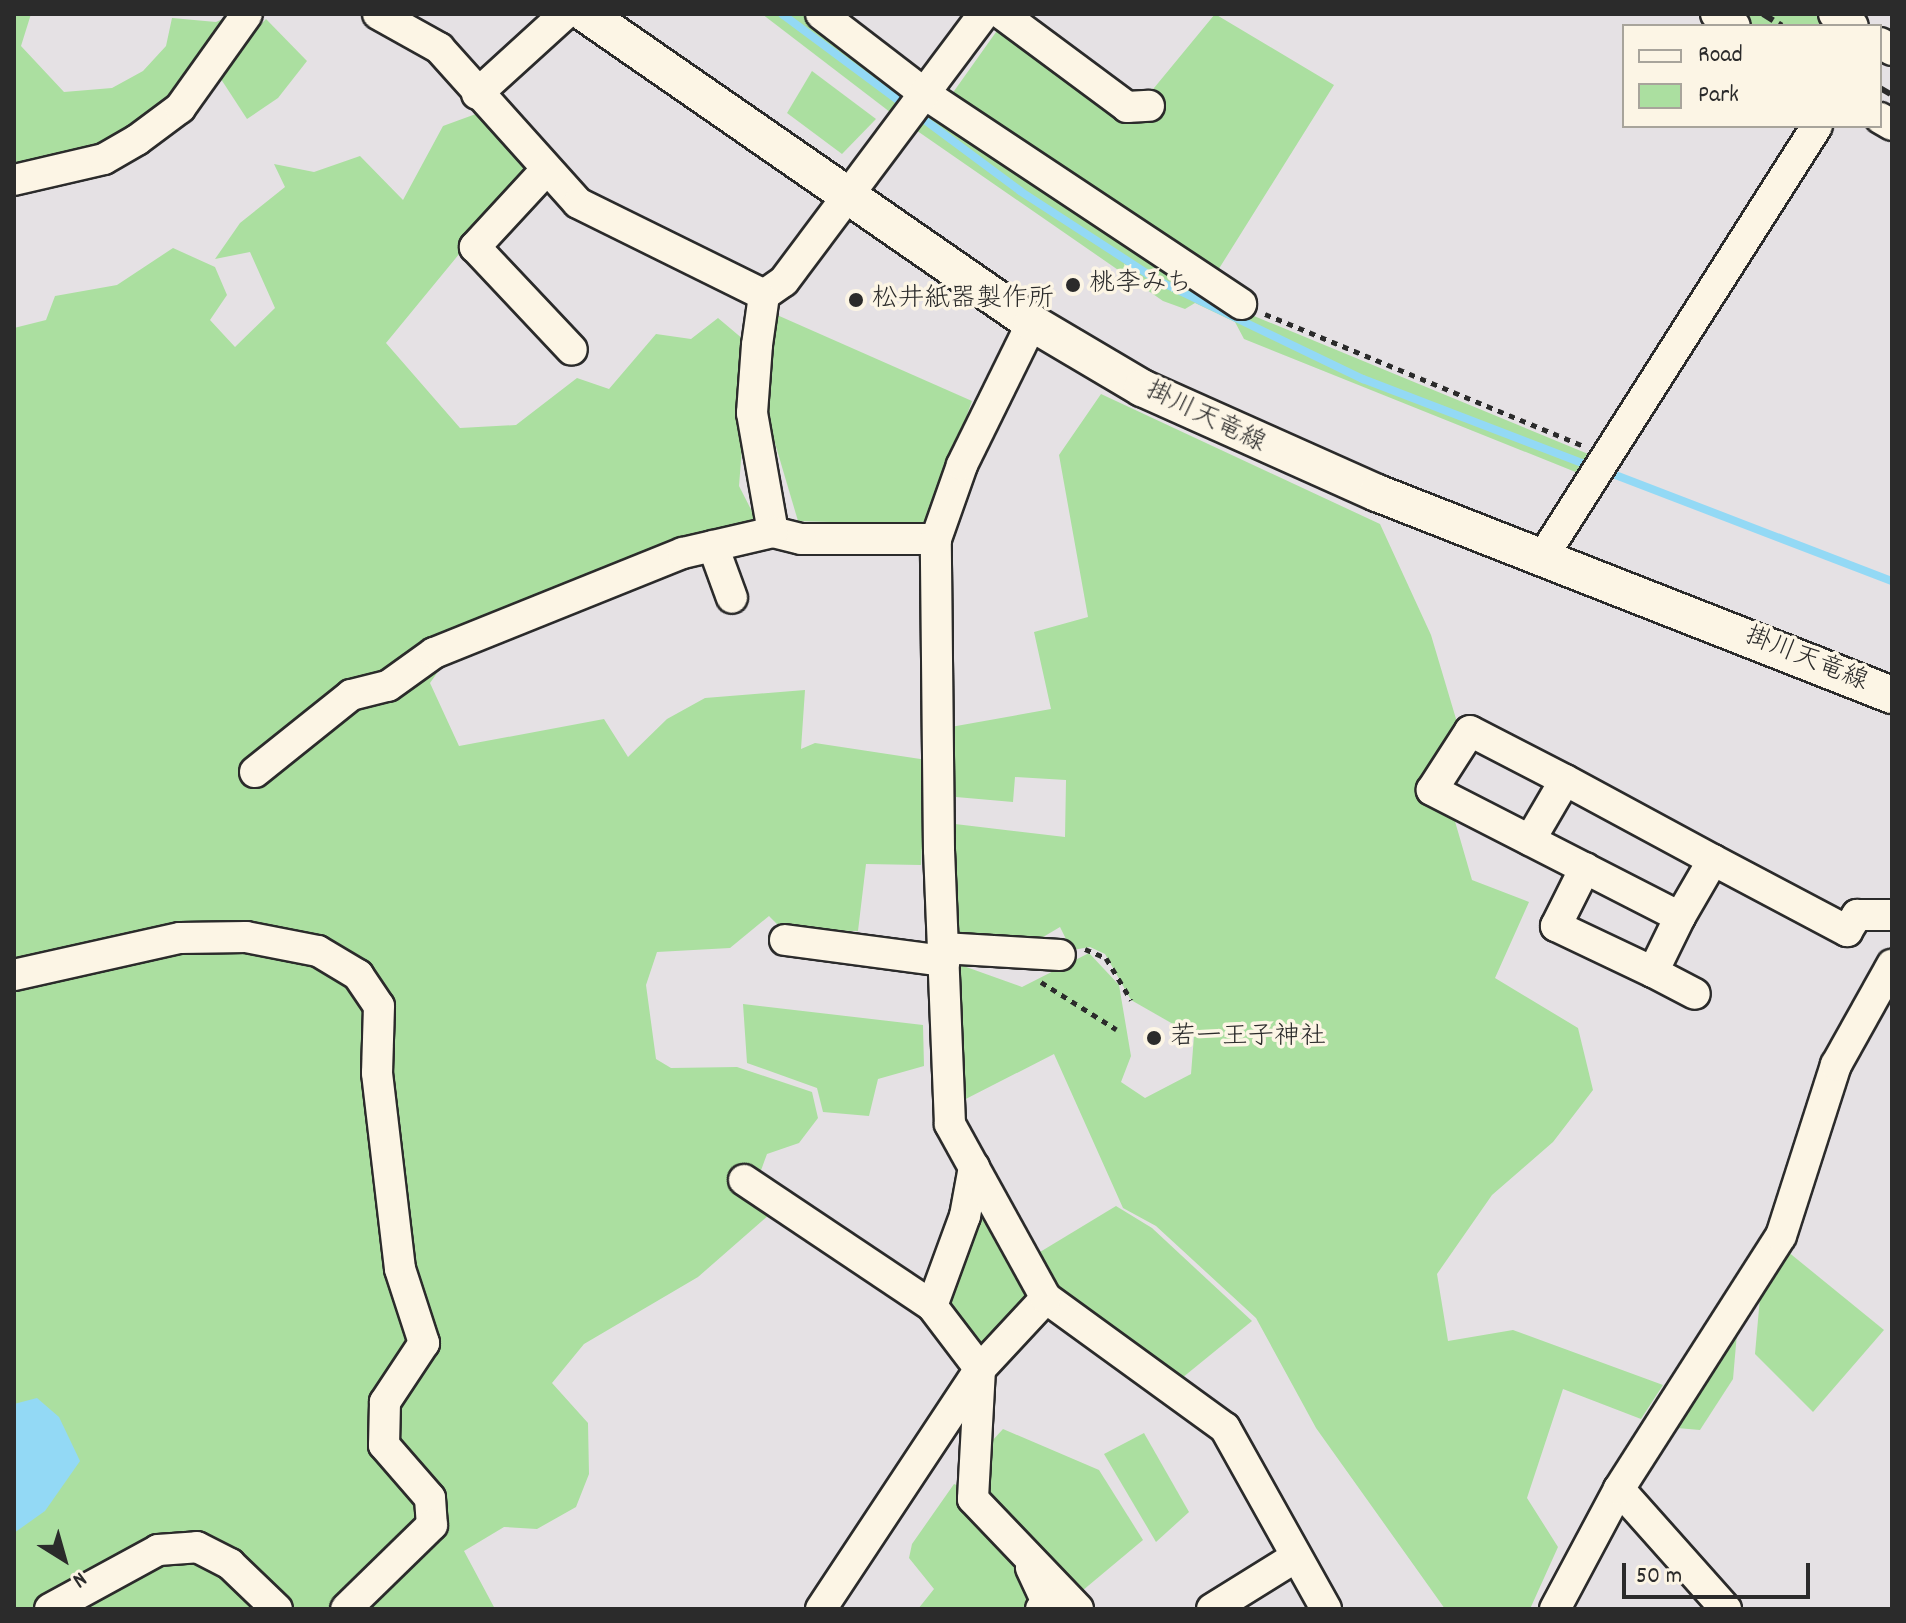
<!DOCTYPE html>
<meta charset="utf-8">
<style>
body{margin:0}
#map{position:relative;width:1906px;height:1623px;overflow:hidden;background:#e5e1e4;font-family:Dekko,"Klee One",sans-serif}
div>[style]{position:absolute}
.green>*{inset:0;background:#abdfa0}
.water>*{inset:0;background:#93d9f5}
.stream>*{height:8px;margin:-4px;padding:0 4px;transform-origin:4px;border-radius:4px;background:#93d9f5}
.path>*{height:5px;margin-top:-2.5px;transform-origin:0;background:repeating-linear-gradient(90deg,#2b2b2b 0 6px,transparent 0 12px)}
.roads{filter:drop-shadow(2px 0 #2b2b2b) drop-shadow(-2px 0 #2b2b2b) drop-shadow(0 2px #2b2b2b) drop-shadow(0 -2px #2b2b2b)}
.minor>*{height:30px;margin:-15px;padding:0 15px;transform-origin:15px;border-radius:15px;background:#fcf5e5}
.major>*{height:36px;margin:-18px;padding:0 18px;transform-origin:18px;border-radius:18px;background:#fcf5e5}
.rail>*{height:6px;margin-top:-3px;transform-origin:0;background:repeating-linear-gradient(90deg,#2b2b2b 0 12px,transparent 0 18px)}
.dots>*{width:22px;height:22px;translate:-50% -50%;box-sizing:border-box;border:4px solid #fcf5e5;border-radius:50%}
span{translate:-50% -50%;white-space:nowrap;text-align:center;line-height:1.15;-webkit-text-stroke:7px #fcf5e5;paint-order:stroke}
.poi-label{font-size:26px;color:#2b2b2b}
.left{translate:0 -50%;text-align:left}
.street-label{font-size:26px;color:#2b2b2b}
.frame{position:absolute;inset:0;border:16px solid #2b2b2b;pointer-events:none}
.legend{position:absolute;left:1622px;top:24px;width:260px;height:104px;box-sizing:border-box;background:#fcf5e5;border:2px solid #a8a49b;margin:0;padding:10px 14px;list-style:none;font-size:24px;color:#2b2b2b}
.legend li{display:flex;align-items:center;gap:16px;height:40px}
.legend b{width:40px;border:2px solid #a8a49b}
.north{position:absolute;left:24px;top:1519px;width:80px;height:80px;-webkit-text-stroke:6px #fcf5e5;paint-order:stroke;rotate:143deg;font-size:22px;font-weight:700;line-height:32px;text-align:center;color:#2b2b2b}
.north::after{content:'';display:block;margin:auto;width:28px;height:36px;background:#2b2b2b;clip-path:polygon(50% 0,100% 100%,50% 72%,0 100%)}
.scale{position:absolute;left:1622px;top:1563px;width:188px;height:36px;box-sizing:border-box;border:4px solid #2b2b2b;border-top:0;padding-left:10px;font-size:24px;line-height:28px;white-space:nowrap;color:#2b2b2b;-webkit-text-stroke:6px #fcf5e5;paint-order:stroke}
</style>
<div id="map">
<div class="green">
<i style="clip-path:polygon(14px 14px,31px 14px,21px 46px,64px 92px,112px 88px,143px 71px,166px 46px,172px 18px,216px 22px,234px 14px,188px 93px,120px 143px,14px 172px)"></i>
<i style="clip-path:polygon(762px 14px,812px 14px,922px 98px,903px 122px)"></i>
<i style="clip-path:polygon(1215px 14px,1334px 85px,1215px 275px,947px 101px,1001px 25px,1140px 105px)"></i>
<i style="clip-path:polygon(1722px 14px,1819px 14px,1838px 26px,1741px 26px)"></i>
<i style="clip-path:polygon(266px 19px,307px 61px,278px 98px,247px 119px,217px 73px)"></i>
<i style="clip-path:polygon(812px 71px,876px 119px,842px 154px,787px 113px)"></i>
<i style="clip-path:polygon(932px 106px,1242px 311px,1593px 456px,1583px 475px,1244px 339px,1235px 322px,1195px 303px,1185px 309px,1163px 301px,913px 128px)"></i>
<i style="clip-path:polygon(484px 111px,534px 163px,386px 343px,460px 428px,516px 425px,577px 378px,609px 389px,656px 334px,691px 339px,718px 318px,750px 345px,739px 486px,761px 529px,470px 626px,430px 683px,459px 746px,604px 719px,628px 757px,667px 719px,705px 698px,805px 690px,801px 749px,815px 743px,927px 760px,921px 865px,866px 864px,858px 931px,783px 930px,769px 916px,730px 948px,657px 952px,646px 985px,656px 1059px,671px 1068px,737px 1067px,812px 1092px,818px 1118px,799px 1143px,767px 1154px,760px 1173px,777px 1208px,698px 1277px,584px 1344px,552px 1383px,588px 1423px,589px 1474px,576px 1507px,537px 1529px,504px 1527px,464px 1551px,495px 1609px,14px 1609px,14px 328px,46px 320px,55px 296px,117px 285px,173px 248px,215px 267px,227px 295px,210px 320px,235px 347px,275px 308px,250px 252px,215px 259px,240px 223px,285px 187px,274px 164px,314px 172px,360px 156px,403px 200px,443px 126px)"></i>
<i style="clip-path:polygon(777px 315px,972px 401px,927px 525px,798px 521px,764px 406px)"></i>
<i style="clip-path:polygon(evenodd,1101px 394px,1380px 524px,1431px 635px,1462px 739px,1452px 811px,1472px 880px,1529px 902px,1495px 978px,1578px 1028px,1593px 1090px,1553px 1142px,1492px 1195px,1437px 1274px,1448px 1341px,1513px 1330px,1663px 1385px,1641px 1419px,1563px 1389px,1527px 1498px,1558px 1547px,1530px 1609px,1445px 1609px,1316px 1428px,1256px 1318px,1156px 1226px,1123px 1208px,1054px 1054px,954px 1105px,955px 824px,1065px 837px,1066px 780px,1015px 777px,1013px 802px,956px 797px,945px 728px,1051px 709px,1034px 632px,1088px 617px,1059px 455px,1101px 394px,1060px 927px,1066px 939px,1061px 952px,1090px 947px,1105px 954px,1131px 1000px,1194px 1036px,1191px 1074px,1145px 1098px,1121px 1082px,1131px 1056px,1119px 985px,1089px 953px,1022px 987px,955px 963px,1028px 946px,1060px 927px)"></i>
<i style="clip-path:polygon(743px 1004px,923px 1025px,924px 1066px,878px 1079px,869px 1116px,823px 1112px,817px 1088px,747px 1063px)"></i>
<i style="clip-path:polygon(981px 1186px,1034px 1290px,982px 1351px,941px 1297px)"></i>
<i style="clip-path:polygon(1116px 1206px,1152px 1228px,1252px 1321px,1182px 1378px,1060px 1293px,1040px 1252px)"></i>
<i style="clip-path:polygon(1787px 1251px,1884px 1330px,1813px 1412px,1755px 1354px,1760px 1297px)"></i>
<i style="clip-path:polygon(1737px 1333px,1733px 1379px,1700px 1430px,1677px 1428px)"></i>
<i style="clip-path:polygon(1003px 1429px,1099px 1470px,1143px 1540px,1076px 1596px,992px 1513px,980px 1454px)"></i>
<i style="clip-path:polygon(1144px 1433px,1189px 1512px,1156px 1542px,1104px 1454px)"></i>
<i style="clip-path:polygon(954px 1484px,969px 1490px,970px 1519px,1038px 1579px,1041px 1609px,918px 1609px,934px 1589px,909px 1558px,912px 1544px)"></i>
</div>
<div class="water">
<i style="clip-path:polygon(37px 1398px,59px 1417px,80px 1461px,45px 1511px,14px 1533px,14px 1404px)"></i>
</div>
<div class="stream">
<i style="left:782px;top:14px;width:297px;rotate:36.6deg"></i>
<i style="left:1020px;top:191px;width:163px;rotate:33deg"></i>
<i style="left:1157px;top:280px;width:229px;rotate:25.7deg"></i>
<i style="left:1363px;top:379px;width:245px;rotate:21deg"></i>
<i style="left:1605px;top:471px;width:307px;rotate:21deg"></i>
</div>
<div class="path">
<i style="left:1265px;top:314px;width:345px;rotate:22.5deg"></i>
<i style="left:1085px;top:949px;width:23px;rotate:23deg"></i>
<i style="left:1106px;top:958px;width:49px;rotate:59.2deg"></i>
<i style="left:1041px;top:982px;width:89px;rotate:32.1deg"></i>
</div>
<div class="roads">
<div class="minor">
<i style="left:378px;top:14px;width:70px;rotate:29.1deg"></i>
<i style="left:439px;top:48px;width:208px;rotate:48.1deg"></i>
<i style="left:578px;top:203px;width:208px;rotate:26.3deg"></i>
<i style="left:821px;top:14px;width:135px;rotate:37.5deg"></i>
<i style="left:928px;top:96px;width:376px;rotate:33.6deg"></i>
<i style="left:1002px;top:14px;width:156px;rotate:36.6deg"></i>
<i style="left:1127px;top:107px;width:22px;rotate:-3deg"></i>
<i style="left:1716px;top:14px;width:22px;rotate:32deg"></i>
<i style="left:1834px;top:14px;width:22px;rotate:32deg"></i>
<i style="left:1880px;top:43px;width:14px;rotate:30deg"></i>
<i style="left:477px;top:94px;width:119px;rotate:-42.3deg"></i>
<i style="left:1880px;top:118px;width:14px;rotate:30deg"></i>
<i style="left:546px;top:170px;width:105px;rotate:132.7deg"></i>
<i style="left:475px;top:247px;width:141px;rotate:46.7deg"></i>
<i style="left:14px;top:180px;width:92px;rotate:-13.1deg"></i>
<i style="left:104px;top:159px;width:38px;rotate:-30deg"></i>
<i style="left:137px;top:140px;width:54px;rotate:-36.7deg"></i>
<i style="left:180px;top:108px;width:115px;rotate:-54.5deg"></i>
<i style="left:936px;top:539px;width:135px;rotate:180deg"></i>
<i style="left:801px;top:539px;width:29px;rotate:-166deg"></i>
<i style="left:773px;top:532px;width:121px;rotate:-100deg"></i>
<i style="left:752px;top:413px;width:68px;rotate:-85.8deg"></i>
<i style="left:757px;top:345px;width:50px;rotate:-82deg"></i>
<i style="left:764px;top:295px;width:24px;rotate:-35deg"></i>
<i style="left:784px;top:281px;width:334px;rotate:-53.2deg"></i>
<i style="left:713px;top:546px;width:55px;rotate:69.9deg"></i>
<i style="left:1542px;top:558px;width:512px;rotate:-57.52deg"></i>
<i style="left:255px;top:772px;width:123px;rotate:-38.7deg"></i>
<i style="left:351px;top:695px;width:38px;rotate:-14deg"></i>
<i style="left:388px;top:686px;width:57px;rotate:-35.7deg"></i>
<i style="left:434px;top:653px;width:268px;rotate:-21.9deg"></i>
<i style="left:683px;top:553px;width:92px;rotate:-13.1deg"></i>
<i style="left:1530px;top:840px;width:69px;rotate:-59.7deg"></i>
<i style="left:1713px;top:860px;width:66px;rotate:120.1deg"></i>
<i style="left:1680px;top:917px;width:279px;rotate:-152.9deg"></i>
<i style="left:1432px;top:790px;width:70px;rotate:-57.2deg"></i>
<i style="left:1470px;top:731px;width:107px;rotate:27.3deg"></i>
<i style="left:1565px;top:780px;width:168px;rotate:28.4deg"></i>
<i style="left:1713px;top:860px;width:152px;rotate:27.9deg"></i>
<i style="left:1847px;top:931px;width:19px;rotate:-58deg"></i>
<i style="left:1857px;top:915px;width:35px"></i>
<i style="left:1585px;top:868px;width:65px;rotate:116.6deg"></i>
<i style="left:1556px;top:926px;width:107px;rotate:25.4deg"></i>
<i style="left:1653px;top:972px;width:61px;rotate:-63.9deg"></i>
<i style="left:785px;top:940px;width:161px;rotate:7.5deg"></i>
<i style="left:943px;top:948px;width:117px;rotate:3.4deg"></i>
<i style="left:1653px;top:972px;width:47px;rotate:27.6deg"></i>
<i style="left:14px;top:975px;width:170px;rotate:-12.6deg"></i>
<i style="left:180px;top:938px;width:66px;rotate:-0.9deg"></i>
<i style="left:246px;top:937px;width:73px;rotate:11deg"></i>
<i style="left:318px;top:951px;width:47px;rotate:31deg"></i>
<i style="left:358px;top:975px;width:37px;rotate:56deg"></i>
<i style="left:379px;top:1006px;width:67px;rotate:91.7deg"></i>
<i style="left:377px;top:1073px;width:197px;rotate:83.3deg"></i>
<i style="left:400px;top:1269px;width:78px;rotate:72deg"></i>
<i style="left:424px;top:1343px;width:71px;rotate:123.5deg"></i>
<i style="left:385px;top:1402px;width:43px;rotate:91.3deg"></i>
<i style="left:384px;top:1445px;width:70px;rotate:49deg"></i>
<i style="left:430px;top:1498px;width:27px;rotate:86deg"></i>
<i style="left:432px;top:1525px;width:120px;rotate:135.7deg"></i>
<i style="left:744px;top:1180px;width:226px;rotate:33.8deg"></i>
<i style="left:932px;top:1306px;width:79px;rotate:52.7deg"></i>
<i style="left:980px;top:1369px;width:130px;rotate:93.1deg"></i>
<i style="left:973px;top:1499px;width:152px;rotate:46.3deg"></i>
<i style="left:1046px;top:1298px;width:221px;rotate:36deg"></i>
<i style="left:1225px;top:1428px;width:207px;rotate:60.8deg"></i>
<i style="left:932px;top:1306px;width:96px;rotate:-69.9deg"></i>
<i style="left:965px;top:1216px;width:50px;rotate:-79.6deg"></i>
<i style="left:1619px;top:1489px;width:161px;rotate:48.3deg"></i>
<i style="left:1031px;top:1568px;width:38px;rotate:65deg"></i>
<i style="left:1047px;top:1602px;width:9px;rotate:131deg"></i>
<i style="left:50px;top:1609px;width:123px;rotate:-28.6deg"></i>
<i style="left:158px;top:1550px;width:39px;rotate:-4deg"></i>
<i style="left:197px;top:1547px;width:37px;rotate:27deg"></i>
<i style="left:230px;top:1564px;width:65px;rotate:43.8deg"></i>
<i style="left:821px;top:1609px;width:288px;rotate:-56.5deg"></i>
<i style="left:980px;top:1369px;width:97px;rotate:-47.1deg"></i>
<i style="left:1046px;top:1298px;width:199px;rotate:-118.9deg"></i>
<i style="left:950px;top:1124px;width:274px;rotate:-92.3deg"></i>
<i style="left:939px;top:850px;width:311px;rotate:-90.6deg"></i>
<i style="left:936px;top:539px;width:78px;rotate:-70.6deg"></i>
<i style="left:962px;top:465px;width:158px;rotate:-63.8deg"></i>
<i style="left:1212px;top:1609px;width:99px;rotate:-31.8deg"></i>
<i style="left:1555px;top:1609px;width:136px;rotate:-61.9deg"></i>
<i style="left:1619px;top:1489px;width:300px;rotate:-57.4deg"></i>
<i style="left:1781px;top:1236px;width:180px;rotate:-72.2deg"></i>
<i style="left:1836px;top:1065px;width:115px;rotate:-60.8deg"></i>
</div>
<div class="major">
<i style="left:586px;top:14px;width:543px;rotate:34.72deg"></i>
<i style="left:1032px;top:323px;width:128px;rotate:30.6deg"></i>
<i style="left:1142px;top:388px;width:257px;rotate:24.1deg"></i>
<i style="left:1377px;top:493px;width:553px;rotate:21.42deg"></i>
</div>
</div>
<div class="rail">
<i style="left:1763px;top:14px;width:22px;rotate:32deg"></i>
<i style="left:1880px;top:88px;width:14px;rotate:30deg"></i>
</div>
<div class="dots">
<i style="left:1073px;top:285px;background:#2b2b2b"></i>
<i style="left:856px;top:300px;background:#2b2b2b"></i>
<i style="left:1154px;top:1038px;background:#2b2b2b"></i>
</div>
<div class="poi-label">
<span class="left" style="left:1089px;top:285px">桃李みち</span>
<span class="left" style="left:872px;top:300px">松井紙器製作所</span>
<span class="left" style="left:1170px;top:1038px">若一王子神社</span>
</div>
<div class="street-label">
<span style="left:1205px;top:418px;rotate:26deg">掛川天竜線</span>
<span style="left:1806px;top:660px;rotate:22deg">掛川天竜線</span>
</div>
<div class="frame"></div>
<ul class="legend">
<li><b style="height:10px;background:#fcf5e5"></b>Road</li>
<li><b style="height:22px;background:#abdfa0"></b>Park</li>
</ul>
<div class="north">N</div>
<div class="scale">50 m</div>
</div>
